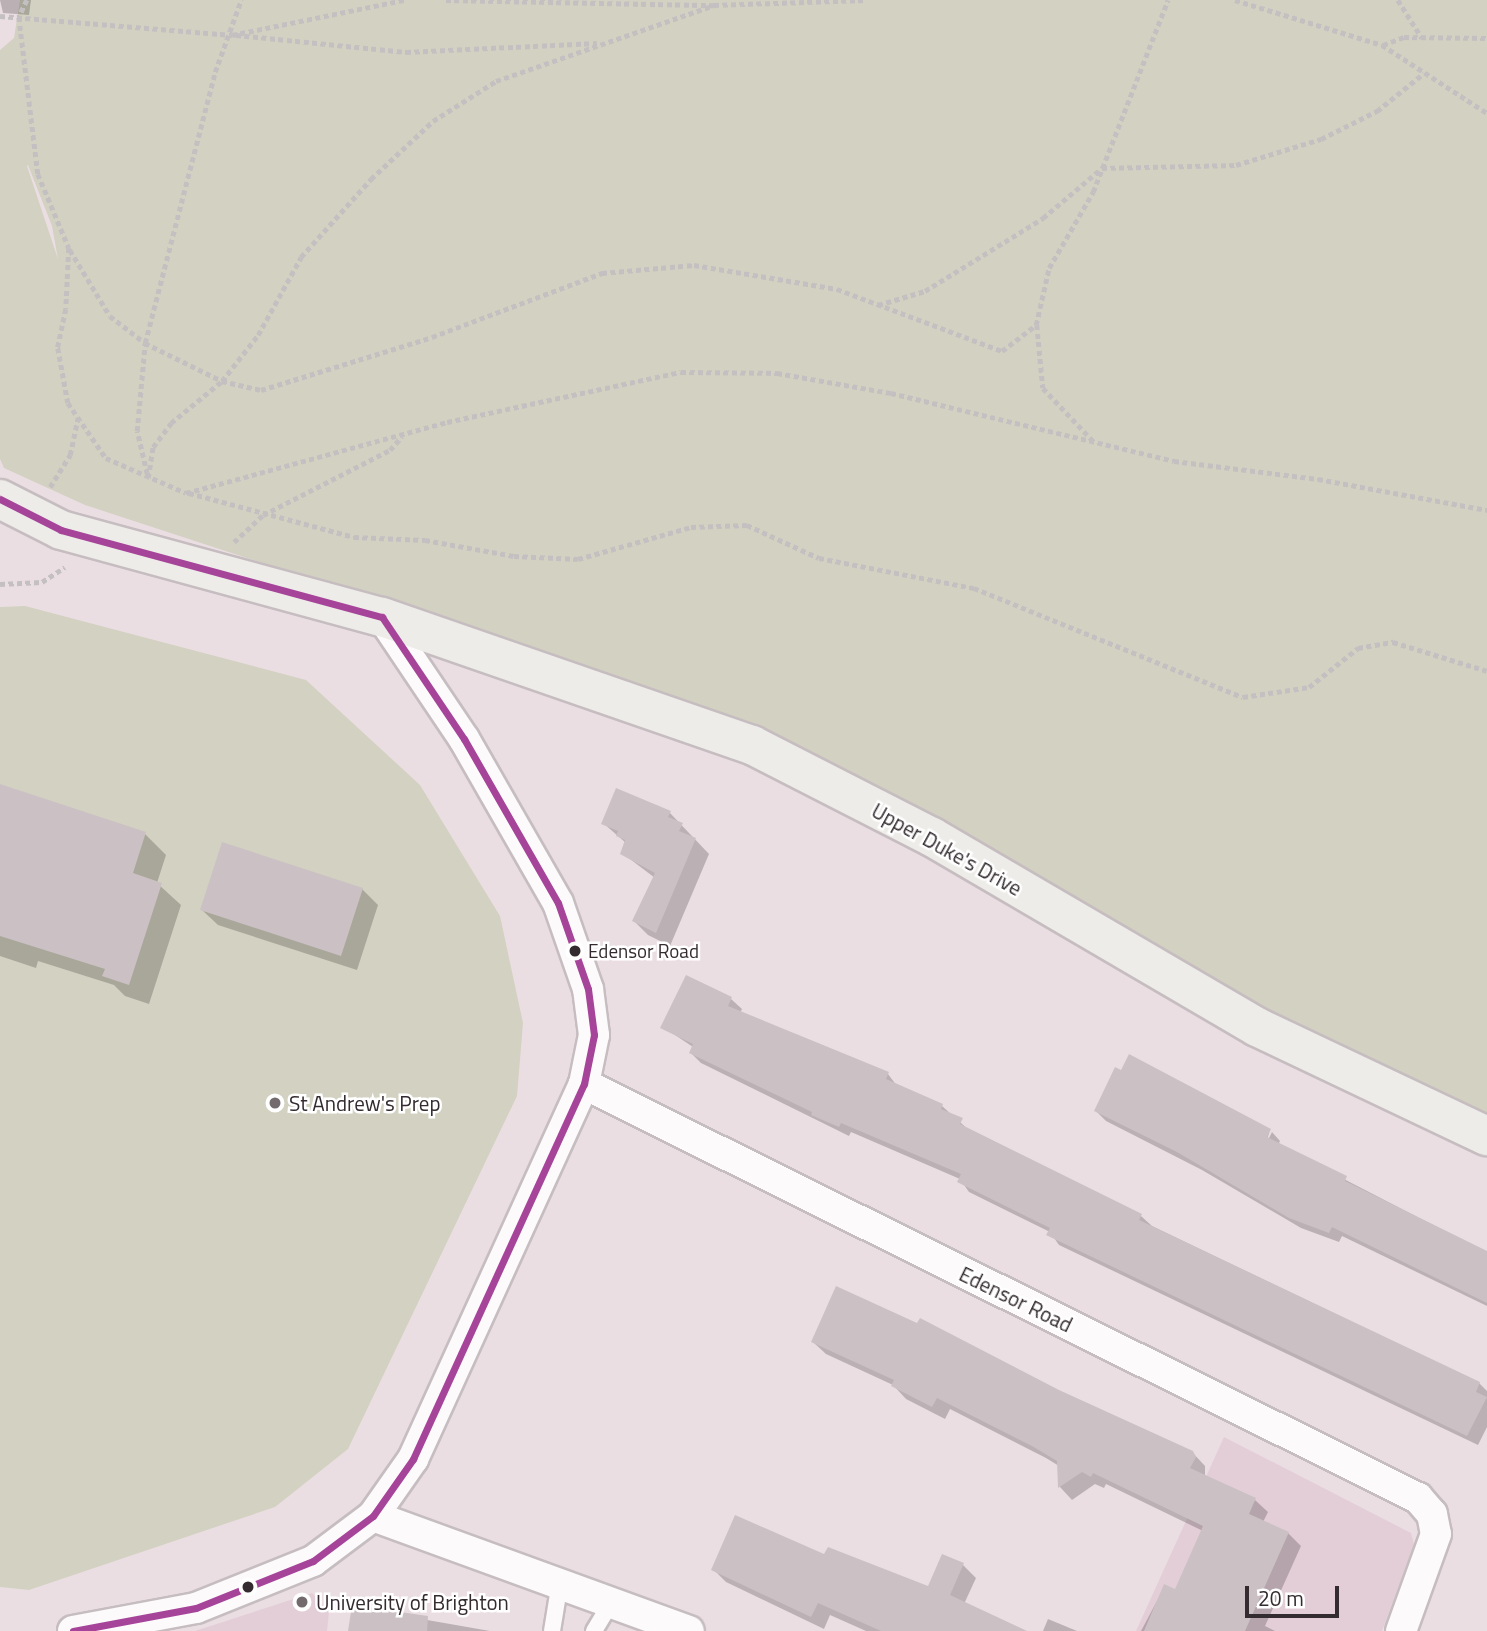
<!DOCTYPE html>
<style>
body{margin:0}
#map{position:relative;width:1487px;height:1631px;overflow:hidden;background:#eadee3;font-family:"Titillium Web",sans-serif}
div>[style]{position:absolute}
.built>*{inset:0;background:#e3ced7}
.green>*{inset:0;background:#d3d1c1}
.shadow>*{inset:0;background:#0003}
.building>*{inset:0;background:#cbc1c5}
.path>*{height:4.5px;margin-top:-2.25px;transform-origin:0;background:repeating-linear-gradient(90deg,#c4c0c1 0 5px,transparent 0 8.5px)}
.roads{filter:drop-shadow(2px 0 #c6bdc0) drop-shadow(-2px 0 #c6bdc0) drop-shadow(0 2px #c6bdc0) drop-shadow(0 -2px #c6bdc0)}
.lane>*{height:16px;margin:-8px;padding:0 8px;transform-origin:8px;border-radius:8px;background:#fcfafb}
.street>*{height:30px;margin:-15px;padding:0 15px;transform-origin:15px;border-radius:15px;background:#fcfafb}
.secondary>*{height:38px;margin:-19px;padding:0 19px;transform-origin:19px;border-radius:19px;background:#edece8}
.bus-1>*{height:7px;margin:-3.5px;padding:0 3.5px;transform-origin:3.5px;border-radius:3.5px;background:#a54499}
.dots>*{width:19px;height:19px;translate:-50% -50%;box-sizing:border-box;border:4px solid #fff;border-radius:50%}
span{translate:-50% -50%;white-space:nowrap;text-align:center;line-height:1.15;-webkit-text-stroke:5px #fff;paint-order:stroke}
.bus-label{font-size:19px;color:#332b2f}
.left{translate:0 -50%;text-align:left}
.street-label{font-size:21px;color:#332b2f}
.poi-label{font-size:21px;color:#332b2f}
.scale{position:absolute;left:1245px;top:1586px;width:94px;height:32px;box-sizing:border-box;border:4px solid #332b2f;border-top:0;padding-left:9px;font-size:21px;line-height:24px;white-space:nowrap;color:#332b2f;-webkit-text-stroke:5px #fff;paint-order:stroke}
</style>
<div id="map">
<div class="built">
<i style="clip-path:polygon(1224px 1437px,1411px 1533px,1414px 1545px,1382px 1631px,1136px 1631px)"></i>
<i style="clip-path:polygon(312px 1593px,329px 1612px,327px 1631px,195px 1631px)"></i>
</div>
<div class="green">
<i style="clip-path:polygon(evenodd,20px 0,1487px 0,1487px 1134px,541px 654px,85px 505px,4px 468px,0 459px,0 50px,14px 38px,20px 0,28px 165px,52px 226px,58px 259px,27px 166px,28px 165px)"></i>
<i style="clip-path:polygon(25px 606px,306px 680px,420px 785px,500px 916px,523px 1023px,517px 1096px,348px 1449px,275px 1507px,29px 1590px,0 1587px,0 607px)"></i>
</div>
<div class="shadow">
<i style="clip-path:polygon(0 0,31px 0,29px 15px,3px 13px)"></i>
<i style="clip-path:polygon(0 786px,145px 834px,166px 855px,157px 883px,181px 905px,149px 1004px,125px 996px,114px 985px,38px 961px,36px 968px,0 956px)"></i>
<i style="clip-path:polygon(670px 813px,709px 854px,670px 946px,648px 935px,634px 921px,655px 878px,622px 853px,626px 843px,603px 823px)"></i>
<i style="clip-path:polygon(362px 889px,378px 905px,357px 970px,218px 925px,202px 910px)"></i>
<i style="clip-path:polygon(687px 977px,731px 999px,742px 1009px,740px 1013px,888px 1074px,897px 1086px,942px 1106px,971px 1132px,1141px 1216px,1152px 1226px,1479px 1383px,1487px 1391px,1487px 1427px,1478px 1445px,1059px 1245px,1050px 1232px,969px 1192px,960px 1179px,851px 1132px,849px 1136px,701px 1063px,691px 1053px,693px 1047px,663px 1027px)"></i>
<i style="clip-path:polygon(1096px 1111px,1270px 1130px,1265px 1146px,1272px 1132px,1280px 1141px,1278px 1145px,1487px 1253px,1487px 1306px,1342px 1236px,1339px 1242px,1301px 1228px,1202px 1170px,1106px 1121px)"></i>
<i style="clip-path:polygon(813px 1342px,1058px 1392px,1192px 1452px,1205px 1466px,1205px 1477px,1255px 1500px,1268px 1512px,1263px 1522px,1288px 1533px,1301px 1546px,1265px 1626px,1275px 1631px,1141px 1631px,1165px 1586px,1176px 1591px,1203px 1531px,1106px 1484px,1104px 1488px,1095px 1484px,1072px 1500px,1060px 1487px,1059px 1466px,1046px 1458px,950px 1409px,945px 1419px,906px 1399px,893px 1385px,826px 1354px)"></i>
<i style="clip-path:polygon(943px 1556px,963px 1565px,976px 1578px,964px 1604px,1023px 1631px,866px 1631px,830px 1615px,824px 1629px,726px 1582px,713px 1569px,825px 1557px,929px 1588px)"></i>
<i style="clip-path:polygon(353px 1607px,490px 1631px,350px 1631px)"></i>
<i style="clip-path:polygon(1048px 1619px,1077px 1631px,1043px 1631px)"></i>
</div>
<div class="building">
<i style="clip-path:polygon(0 784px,146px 832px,133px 873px,162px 883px,129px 985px,102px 976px,105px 969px,0 936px)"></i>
<i style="clip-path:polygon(616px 788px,671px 811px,668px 817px,683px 823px,679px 831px,696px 838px,656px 933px,632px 921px,655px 873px,620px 854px,625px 840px,616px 836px,618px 831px,601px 824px)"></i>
<i style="clip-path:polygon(222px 842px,363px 888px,341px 956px,200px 910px)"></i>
<i style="clip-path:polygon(686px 975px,732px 997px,728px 1006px,889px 1072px,886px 1079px,943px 1104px,941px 1109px,963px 1118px,960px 1124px,1142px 1214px,1139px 1220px,1480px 1382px,1476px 1392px,1487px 1397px,1467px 1436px,1046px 1235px,1050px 1228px,957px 1182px,961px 1174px,841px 1123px,839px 1127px,811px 1115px,812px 1112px,689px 1053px,693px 1044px,660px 1028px)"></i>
<i style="clip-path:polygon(1129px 1054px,1271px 1129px,1267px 1137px,1347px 1176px,1345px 1181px,1487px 1251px,1487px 1303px,1332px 1227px,1329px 1233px,1289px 1218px,1177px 1152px,1094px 1111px,1115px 1067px,1121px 1070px)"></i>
<i style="clip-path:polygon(836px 1286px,917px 1323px,920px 1318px,1059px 1390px,1193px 1451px,1196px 1457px,1190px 1468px,1256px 1498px,1249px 1514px,1289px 1532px,1245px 1631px,1144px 1631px,1164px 1584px,1175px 1589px,1203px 1526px,1093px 1473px,1091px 1477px,1082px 1472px,1058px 1488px,1057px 1461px,1032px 1446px,937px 1398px,932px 1407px,891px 1386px,894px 1380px,811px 1342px)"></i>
<i style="clip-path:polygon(735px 1515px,824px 1554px,828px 1547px,928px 1586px,942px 1554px,964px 1563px,950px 1595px,1027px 1631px,881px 1631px,818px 1603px,811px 1617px,711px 1570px)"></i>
<i style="clip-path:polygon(352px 1605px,428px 1616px,427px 1631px,348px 1631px)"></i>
</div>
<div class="path">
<i style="left:27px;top:0;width:19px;rotate:115deg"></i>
<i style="left:19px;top:17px;width:158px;rotate:83.1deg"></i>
<i style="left:38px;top:174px;width:80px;rotate:67.3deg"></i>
<i style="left:69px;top:248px;width:61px;rotate:92.8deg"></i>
<i style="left:66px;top:309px;width:40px;rotate:102deg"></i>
<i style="left:58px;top:348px;width:56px;rotate:79.7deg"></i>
<i style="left:68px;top:403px;width:67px;rotate:55.4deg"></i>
<i style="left:106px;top:458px;width:87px;rotate:23.6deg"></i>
<i style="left:186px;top:493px;width:270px;rotate:-15.2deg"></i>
<i style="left:447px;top:422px;width:239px;rotate:-12.1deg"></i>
<i style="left:681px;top:372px;width:96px;rotate:0.6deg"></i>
<i style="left:777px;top:373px;width:116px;rotate:10deg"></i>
<i style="left:891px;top:393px;width:291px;rotate:13.5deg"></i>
<i style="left:1174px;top:461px;width:145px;rotate:7.1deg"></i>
<i style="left:1318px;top:479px;width:172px;rotate:10.4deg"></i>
<i style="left:446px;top:0;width:268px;rotate:1.1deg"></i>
<i style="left:714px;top:5px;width:152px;rotate:-1.9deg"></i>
<i style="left:1235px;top:0;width:154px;rotate:17deg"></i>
<i style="left:1382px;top:45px;width:125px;rotate:32.9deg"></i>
<i style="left:1398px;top:0;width:45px;rotate:57.7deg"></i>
<i style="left:0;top:16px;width:233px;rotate:4.7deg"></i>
<i style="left:232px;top:35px;width:176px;rotate:-11.5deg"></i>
<i style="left:236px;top:35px;width:171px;rotate:5.7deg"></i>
<i style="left:406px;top:52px;width:191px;rotate:-2.7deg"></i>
<i style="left:1383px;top:45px;width:22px;rotate:-21deg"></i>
<i style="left:1404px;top:37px;width:83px;rotate:0.7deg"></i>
<i style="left:70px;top:250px;width:77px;rotate:58.8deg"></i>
<i style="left:110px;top:316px;width:44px;rotate:37.6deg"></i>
<i style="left:145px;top:343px;width:86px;rotate:26.3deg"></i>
<i style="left:222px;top:381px;width:40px;rotate:13deg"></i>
<i style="left:261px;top:390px;width:179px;rotate:-17.2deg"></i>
<i style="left:432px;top:337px;width:182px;rotate:-20.6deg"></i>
<i style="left:602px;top:273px;width:92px;rotate:-5deg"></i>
<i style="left:694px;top:265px;width:145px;rotate:9.5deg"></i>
<i style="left:837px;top:289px;width:176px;rotate:20.6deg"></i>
<i style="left:1002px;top:351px;width:43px;rotate:-37.4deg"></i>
<i style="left:1036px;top:325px;width:58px;rotate:-77.2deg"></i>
<i style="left:1049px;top:268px;width:88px;rotate:-59.9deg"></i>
<i style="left:1093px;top:192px;width:206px;rotate:-68.7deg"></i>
<i style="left:878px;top:305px;width:49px;rotate:-16.6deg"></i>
<i style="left:925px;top:291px;width:139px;rotate:-31.7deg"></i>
<i style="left:1043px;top:218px;width:77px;rotate:-40.3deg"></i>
<i style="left:1102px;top:168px;width:134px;rotate:-1.3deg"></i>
<i style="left:1236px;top:165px;width:89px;rotate:-17deg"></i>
<i style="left:1321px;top:139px;width:63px;rotate:-26.6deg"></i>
<i style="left:1377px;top:111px;width:60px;rotate:-39deg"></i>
<i style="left:1037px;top:325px;width:63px;rotate:84.6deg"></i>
<i style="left:1043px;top:388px;width:76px;rotate:46.6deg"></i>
<i style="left:147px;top:474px;width:44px;rotate:-103.1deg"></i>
<i style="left:137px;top:431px;width:88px;rotate:-84.8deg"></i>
<i style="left:145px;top:343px;width:280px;rotate:-75.5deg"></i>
<i style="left:215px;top:72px;width:77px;rotate:-70.1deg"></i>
<i style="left:148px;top:478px;width:31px;rotate:-81deg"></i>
<i style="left:153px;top:447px;width:30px;rotate:-53deg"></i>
<i style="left:171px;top:423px;width:66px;rotate:-39.5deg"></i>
<i style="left:222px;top:381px;width:58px;rotate:-52deg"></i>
<i style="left:258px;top:335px;width:89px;rotate:-61.1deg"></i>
<i style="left:301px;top:257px;width:105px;rotate:-48.1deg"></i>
<i style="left:371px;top:179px;width:85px;rotate:-43.1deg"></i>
<i style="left:433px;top:121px;width:75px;rotate:-32.4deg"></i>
<i style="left:496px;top:81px;width:231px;rotate:-19.2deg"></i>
<i style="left:50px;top:487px;width:38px;rotate:-58deg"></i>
<i style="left:70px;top:455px;width:38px;rotate:-78deg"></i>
<i style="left:189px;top:493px;width:171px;rotate:14.9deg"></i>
<i style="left:354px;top:537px;width:71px;rotate:2.4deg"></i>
<i style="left:425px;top:540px;width:90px;rotate:10.2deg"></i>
<i style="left:514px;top:556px;width:64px;rotate:2.7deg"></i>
<i style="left:578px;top:559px;width:117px;rotate:-15.8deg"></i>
<i style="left:691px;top:527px;width:56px;rotate:-2deg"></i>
<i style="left:747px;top:525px;width:79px;rotate:24.6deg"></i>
<i style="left:819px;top:558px;width:158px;rotate:11deg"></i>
<i style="left:974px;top:588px;width:290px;rotate:22.1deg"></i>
<i style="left:1243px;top:697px;width:67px;rotate:-8.6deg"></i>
<i style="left:1309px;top:687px;width:63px;rotate:-38.5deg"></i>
<i style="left:1358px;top:648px;width:36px;rotate:-10deg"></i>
<i style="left:1393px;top:642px;width:98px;rotate:17.1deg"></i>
<i style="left:234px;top:542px;width:40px;rotate:-43deg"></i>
<i style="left:263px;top:515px;width:143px;rotate:-27.1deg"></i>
<i style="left:390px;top:450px;width:18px;rotate:-49deg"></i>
<i style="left:0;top:584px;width:42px;rotate:-2.7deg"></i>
<i style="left:42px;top:582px;width:27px;rotate:-33deg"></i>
</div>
<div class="roads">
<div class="lane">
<i style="left:552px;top:1631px;width:50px;rotate:-80.7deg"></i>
<i style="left:594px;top:1631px;width:35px;rotate:-59deg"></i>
</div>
<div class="street">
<i style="left:584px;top:1084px;width:931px;rotate:26.4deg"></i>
<i style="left:1418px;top:1498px;width:21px;rotate:49deg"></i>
<i style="left:1432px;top:1514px;width:20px;rotate:79deg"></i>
<i style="left:1436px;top:1534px;width:103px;rotate:109.8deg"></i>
<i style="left:373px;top:1516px;width:336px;rotate:20deg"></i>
<i style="left:73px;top:1631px;width:125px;rotate:-10.6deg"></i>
<i style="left:196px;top:1608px;width:126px;rotate:-21.9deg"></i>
<i style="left:313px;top:1561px;width:75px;rotate:-36.9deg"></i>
<i style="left:373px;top:1516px;width:70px;rotate:-54.9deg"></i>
<i style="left:413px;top:1459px;width:412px;rotate:-65.5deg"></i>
<i style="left:584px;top:1084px;width:50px;rotate:-78.5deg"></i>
<i style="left:594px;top:1035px;width:46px;rotate:-97.4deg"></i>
<i style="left:588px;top:989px;width:91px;rotate:-109.2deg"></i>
<i style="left:558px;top:903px;width:189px;rotate:-119.8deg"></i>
<i style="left:464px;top:739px;width:147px;rotate:-123.9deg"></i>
</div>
<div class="secondary">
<i style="left:0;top:499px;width:68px;rotate:26.9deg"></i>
<i style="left:61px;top:530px;width:333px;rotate:15.2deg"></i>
<i style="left:382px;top:617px;width:392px;rotate:19.1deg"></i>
<i style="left:752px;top:745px;width:202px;rotate:27.1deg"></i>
<i style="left:932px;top:837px;width:376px;rotate:30.3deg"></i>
<i style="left:1257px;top:1027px;width:255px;rotate:25.4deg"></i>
</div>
</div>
<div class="bus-1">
<i style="left:0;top:499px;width:68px;rotate:26.9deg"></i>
<i style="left:61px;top:530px;width:333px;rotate:15.2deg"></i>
<i style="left:73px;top:1631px;width:125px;rotate:-10.6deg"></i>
<i style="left:196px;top:1608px;width:126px;rotate:-21.9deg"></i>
<i style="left:313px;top:1561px;width:75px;rotate:-36.9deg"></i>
<i style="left:373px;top:1516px;width:70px;rotate:-54.9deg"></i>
<i style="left:413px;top:1459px;width:412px;rotate:-65.5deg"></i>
<i style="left:584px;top:1084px;width:50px;rotate:-78.5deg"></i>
<i style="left:594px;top:1035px;width:46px;rotate:-97.4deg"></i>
<i style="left:588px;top:989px;width:91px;rotate:-109.2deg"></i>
<i style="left:558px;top:903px;width:189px;rotate:-119.8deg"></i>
<i style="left:464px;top:739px;width:147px;rotate:-123.9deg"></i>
</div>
<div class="dots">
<i style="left:575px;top:951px;background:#332b2f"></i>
<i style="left:275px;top:1103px;background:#736a6e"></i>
<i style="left:248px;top:1587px;background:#332b2f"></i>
<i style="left:302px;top:1602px;background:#736a6e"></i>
</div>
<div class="bus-label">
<span class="left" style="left:588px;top:951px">Edensor Road</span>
</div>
<div class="street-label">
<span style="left:947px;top:849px;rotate:29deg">Upper Duke's Drive</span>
<span style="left:1016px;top:1299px;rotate:26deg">Edensor Road</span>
</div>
<div class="poi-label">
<span class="left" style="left:289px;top:1103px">St Andrew's Prep</span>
<span class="left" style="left:316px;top:1602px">University of Brighton</span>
</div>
<div class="scale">20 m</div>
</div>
